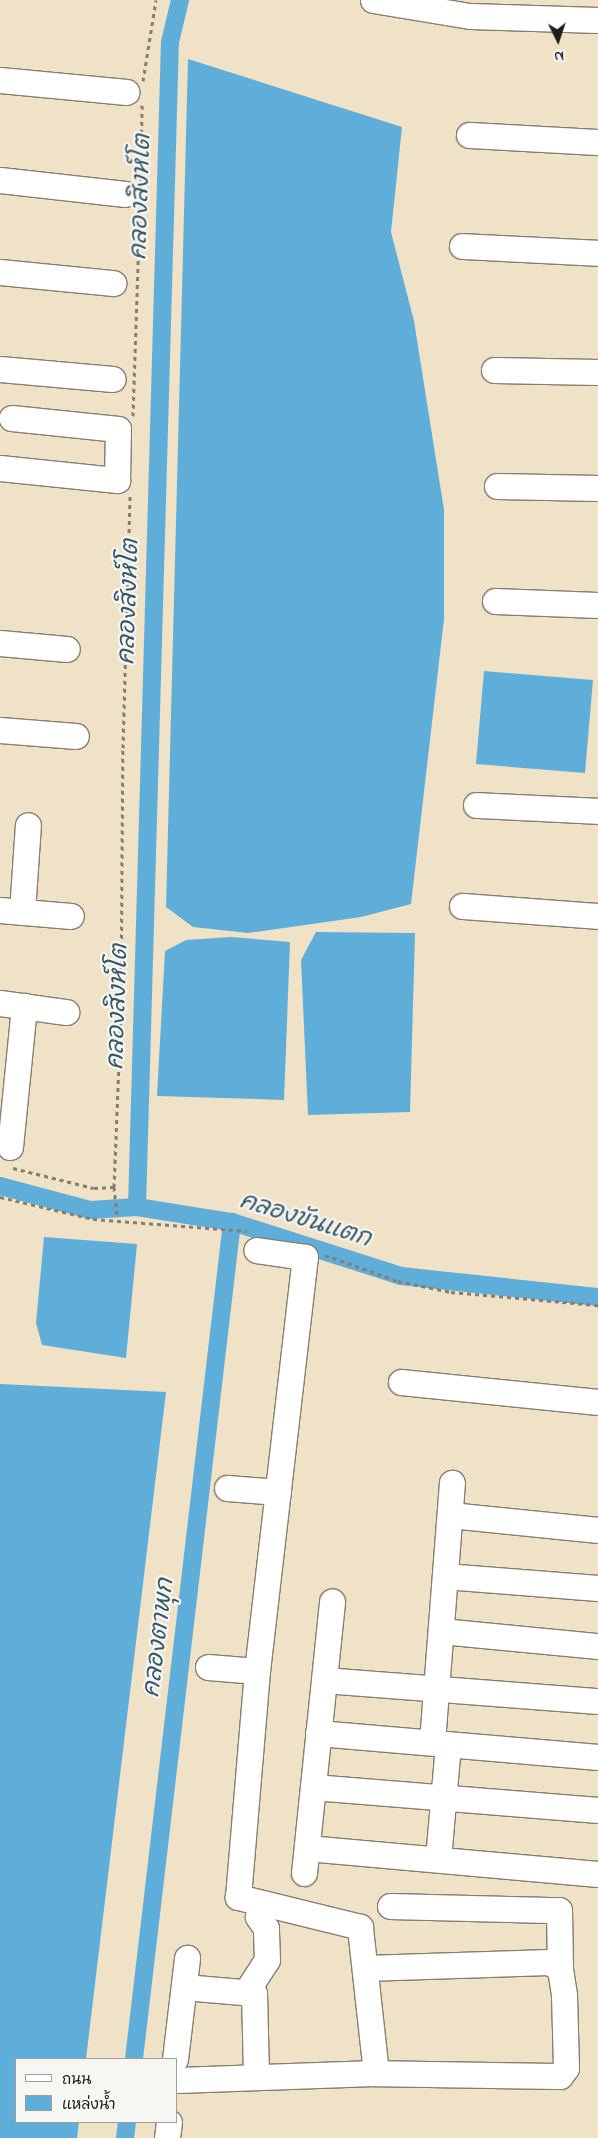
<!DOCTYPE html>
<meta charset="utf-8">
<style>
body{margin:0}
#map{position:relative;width:598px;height:2138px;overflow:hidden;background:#f0e2c6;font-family:"Indie Flower","Playpen Sans Thai",sans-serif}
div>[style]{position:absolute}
.water>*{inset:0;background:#5faed9}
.canal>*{height:18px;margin:-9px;padding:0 9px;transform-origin:9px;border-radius:9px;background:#5faed9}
.path>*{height:3px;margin-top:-1.5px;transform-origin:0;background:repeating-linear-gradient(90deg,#867f71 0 4px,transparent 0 8px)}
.roads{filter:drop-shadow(1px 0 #867f71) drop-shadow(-1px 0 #867f71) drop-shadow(0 1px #867f71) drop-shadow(0 -1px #867f71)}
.minor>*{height:25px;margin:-12.5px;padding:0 12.5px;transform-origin:12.5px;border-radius:12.5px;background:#fff}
span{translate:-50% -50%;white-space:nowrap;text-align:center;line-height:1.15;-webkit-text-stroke:4.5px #f6f6f2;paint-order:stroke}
.water-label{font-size:24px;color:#375668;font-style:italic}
.legend{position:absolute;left:15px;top:2058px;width:162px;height:65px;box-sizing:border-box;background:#f6f6f2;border:1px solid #9f9f9c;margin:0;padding:6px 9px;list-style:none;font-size:15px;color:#1c1c1c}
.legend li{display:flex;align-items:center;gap:10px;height:25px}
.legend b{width:25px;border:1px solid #9f9f9c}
.north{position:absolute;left:533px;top:15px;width:50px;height:50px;-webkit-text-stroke:4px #f6f6f2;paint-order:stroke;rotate:176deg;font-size:14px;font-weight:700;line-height:20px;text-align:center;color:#1c1c1c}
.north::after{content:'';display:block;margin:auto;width:18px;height:22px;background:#1c1c1c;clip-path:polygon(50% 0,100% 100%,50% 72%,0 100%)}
</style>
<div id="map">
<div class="water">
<i style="clip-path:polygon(188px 59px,402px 127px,391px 232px,414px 321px,444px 510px,444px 619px,411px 904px,361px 917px,248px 933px,193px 927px,166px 907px)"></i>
<i style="clip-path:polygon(484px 671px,593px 680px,585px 773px,476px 764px)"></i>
<i style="clip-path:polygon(316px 932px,415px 933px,410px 1112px,308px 1115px,301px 960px)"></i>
<i style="clip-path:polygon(231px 937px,290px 942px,284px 1100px,157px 1096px,165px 951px,186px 940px)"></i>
<i style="clip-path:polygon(44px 1237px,137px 1244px,126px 1358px,42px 1345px,36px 1323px)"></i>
<i style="clip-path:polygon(0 1384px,166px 1392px,86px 2059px,16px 2059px,16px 2122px,79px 2122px,77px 2138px,0 2138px)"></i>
</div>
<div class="canal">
<i style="left:0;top:1186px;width:93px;rotate:14.9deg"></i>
<i style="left:90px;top:1210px;width:47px;rotate:-3.7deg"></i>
<i style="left:137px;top:1207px;width:96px;rotate:9deg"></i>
<i style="left:232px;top:1222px;width:177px;rotate:17.7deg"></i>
<i style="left:401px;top:1276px;width:198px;rotate:6.1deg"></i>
<i style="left:137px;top:1207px;width:1165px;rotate:-88.38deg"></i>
<i style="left:170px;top:42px;width:43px;rotate:-76.6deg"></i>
<i style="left:134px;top:2059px;width:843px;rotate:-83.32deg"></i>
<i style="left:125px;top:2138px;width:16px;rotate:-83deg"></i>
</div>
<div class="path">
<i style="left:143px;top:81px;width:82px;rotate:-80.9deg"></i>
<i style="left:141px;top:181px;width:76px;rotate:-89.2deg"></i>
<i style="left:133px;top:416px;width:209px;rotate:-88.1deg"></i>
<i style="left:13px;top:1168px;width:83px;rotate:13.9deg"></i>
<i style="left:94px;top:1188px;width:20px;rotate:-3deg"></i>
<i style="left:114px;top:1187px;width:31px;rotate:84deg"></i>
<i style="left:114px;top:1187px;width:177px;rotate:-87.7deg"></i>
<i style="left:121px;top:1010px;width:262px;rotate:-89.6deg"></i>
<i style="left:123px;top:748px;width:254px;rotate:-88.4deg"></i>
<i style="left:0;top:1197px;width:96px;rotate:13.3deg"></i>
<i style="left:93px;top:1219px;width:154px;rotate:4.5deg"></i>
<i style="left:325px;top:1255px;width:77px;rotate:19.6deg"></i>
<i style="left:398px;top:1281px;width:54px;rotate:11.7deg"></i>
<i style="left:451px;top:1292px;width:148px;rotate:5.1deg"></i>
</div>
<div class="roads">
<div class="minor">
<i style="left:373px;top:0;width:98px;rotate:9.4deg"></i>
<i style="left:470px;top:16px;width:128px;rotate:1.8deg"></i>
<i style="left:0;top:80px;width:127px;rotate:5.4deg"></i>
<i style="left:469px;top:135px;width:129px;rotate:3.1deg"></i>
<i style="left:0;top:180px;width:126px;rotate:6.4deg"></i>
<i style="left:462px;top:246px;width:136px;rotate:2.9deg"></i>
<i style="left:0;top:272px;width:114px;rotate:5.6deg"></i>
<i style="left:0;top:369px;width:113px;rotate:5.1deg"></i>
<i style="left:494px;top:370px;width:104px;rotate:1.1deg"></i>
<i style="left:0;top:468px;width:118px;rotate:5.9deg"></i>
<i style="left:117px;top:480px;width:51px;rotate:-88.9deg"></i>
<i style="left:118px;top:429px;width:107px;rotate:-174.1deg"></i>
<i style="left:497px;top:486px;width:101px;rotate:1.1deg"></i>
<i style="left:495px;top:601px;width:103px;rotate:2.2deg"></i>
<i style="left:0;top:643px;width:67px;rotate:5.1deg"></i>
<i style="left:0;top:730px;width:76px;rotate:4.5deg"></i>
<i style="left:476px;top:805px;width:122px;rotate:2.8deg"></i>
<i style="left:462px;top:906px;width:136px;rotate:4.2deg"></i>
<i style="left:0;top:910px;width:71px;rotate:4.8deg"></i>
<i style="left:22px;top:912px;width:87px;rotate:-86.1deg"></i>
<i style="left:0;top:1003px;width:67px;rotate:7.8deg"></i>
<i style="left:10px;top:1147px;width:142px;rotate:-84.3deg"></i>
<i style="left:401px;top:1382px;width:198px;rotate:5.8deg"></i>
<i style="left:227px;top:1488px;width:51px;rotate:4.5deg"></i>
<i style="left:450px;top:1515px;width:149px;rotate:5.8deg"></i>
<i style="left:445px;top:1576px;width:153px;rotate:4.5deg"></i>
<i style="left:441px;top:1631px;width:158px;rotate:5.5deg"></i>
<i style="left:208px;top:1667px;width:49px;rotate:4.7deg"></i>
<i style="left:324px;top:1680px;width:275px;rotate:4.4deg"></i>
<i style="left:318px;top:1733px;width:281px;rotate:4.9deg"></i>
<i style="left:432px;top:1742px;width:260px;rotate:-85.6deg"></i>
<i style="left:313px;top:1787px;width:286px;rotate:4.6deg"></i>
<i style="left:307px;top:1848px;width:292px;rotate:5.1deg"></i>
<i style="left:438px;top:1859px;width:115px;rotate:-85deg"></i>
<i style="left:304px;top:1873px;width:273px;rotate:-84.1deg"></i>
<i style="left:390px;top:1906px;width:169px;rotate:1.4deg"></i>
<i style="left:559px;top:1910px;width:59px;rotate:89deg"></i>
<i style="left:365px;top:1968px;width:184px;rotate:-1.9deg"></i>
<i style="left:549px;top:1962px;width:13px;rotate:32deg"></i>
<i style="left:560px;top:1969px;width:26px;rotate:81deg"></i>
<i style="left:564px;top:1995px;width:73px;rotate:88.4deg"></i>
<i style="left:566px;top:2068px;width:10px;rotate:127deg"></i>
<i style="left:560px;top:2076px;width:184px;rotate:-179.1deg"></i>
<i style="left:184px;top:1987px;width:70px;rotate:4.9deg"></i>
<i style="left:254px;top:1993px;width:84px;rotate:88.6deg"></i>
<i style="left:246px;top:1992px;width:38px;rotate:-57deg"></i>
<i style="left:267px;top:1960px;width:32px;rotate:-92deg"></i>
<i style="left:266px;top:1928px;width:14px;rotate:-126deg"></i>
<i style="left:175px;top:2059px;width:102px;rotate:-83.2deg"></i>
<i style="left:176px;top:2080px;width:200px;rotate:-2deg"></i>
<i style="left:376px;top:2073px;width:147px;rotate:-96.3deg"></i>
<i style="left:360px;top:1927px;width:126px;rotate:-166.2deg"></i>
<i style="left:238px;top:1897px;width:227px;rotate:-85.2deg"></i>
<i style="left:257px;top:1671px;width:417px;rotate:-83.4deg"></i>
<i style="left:305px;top:1257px;width:49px;rotate:-171.9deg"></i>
<i style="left:167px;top:2138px;width:16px;rotate:-83deg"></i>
</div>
</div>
<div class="water-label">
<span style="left:142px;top:197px;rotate:-88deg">คลองสิงห์โต</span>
<span style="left:130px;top:602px;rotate:-88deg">คลองสิงห์โต</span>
<span style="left:119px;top:1007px;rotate:-88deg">คลองสิงห์โต</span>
<span style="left:305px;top:1221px;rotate:17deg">คลองขันแตก</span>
<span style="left:160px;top:1638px;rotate:-83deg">คลองตาพุก</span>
</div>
<ul class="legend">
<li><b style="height:6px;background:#fff"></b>ถนน</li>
<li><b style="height:14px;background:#5faed9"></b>แหล่งน้ำ</li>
</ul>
<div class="north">N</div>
</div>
